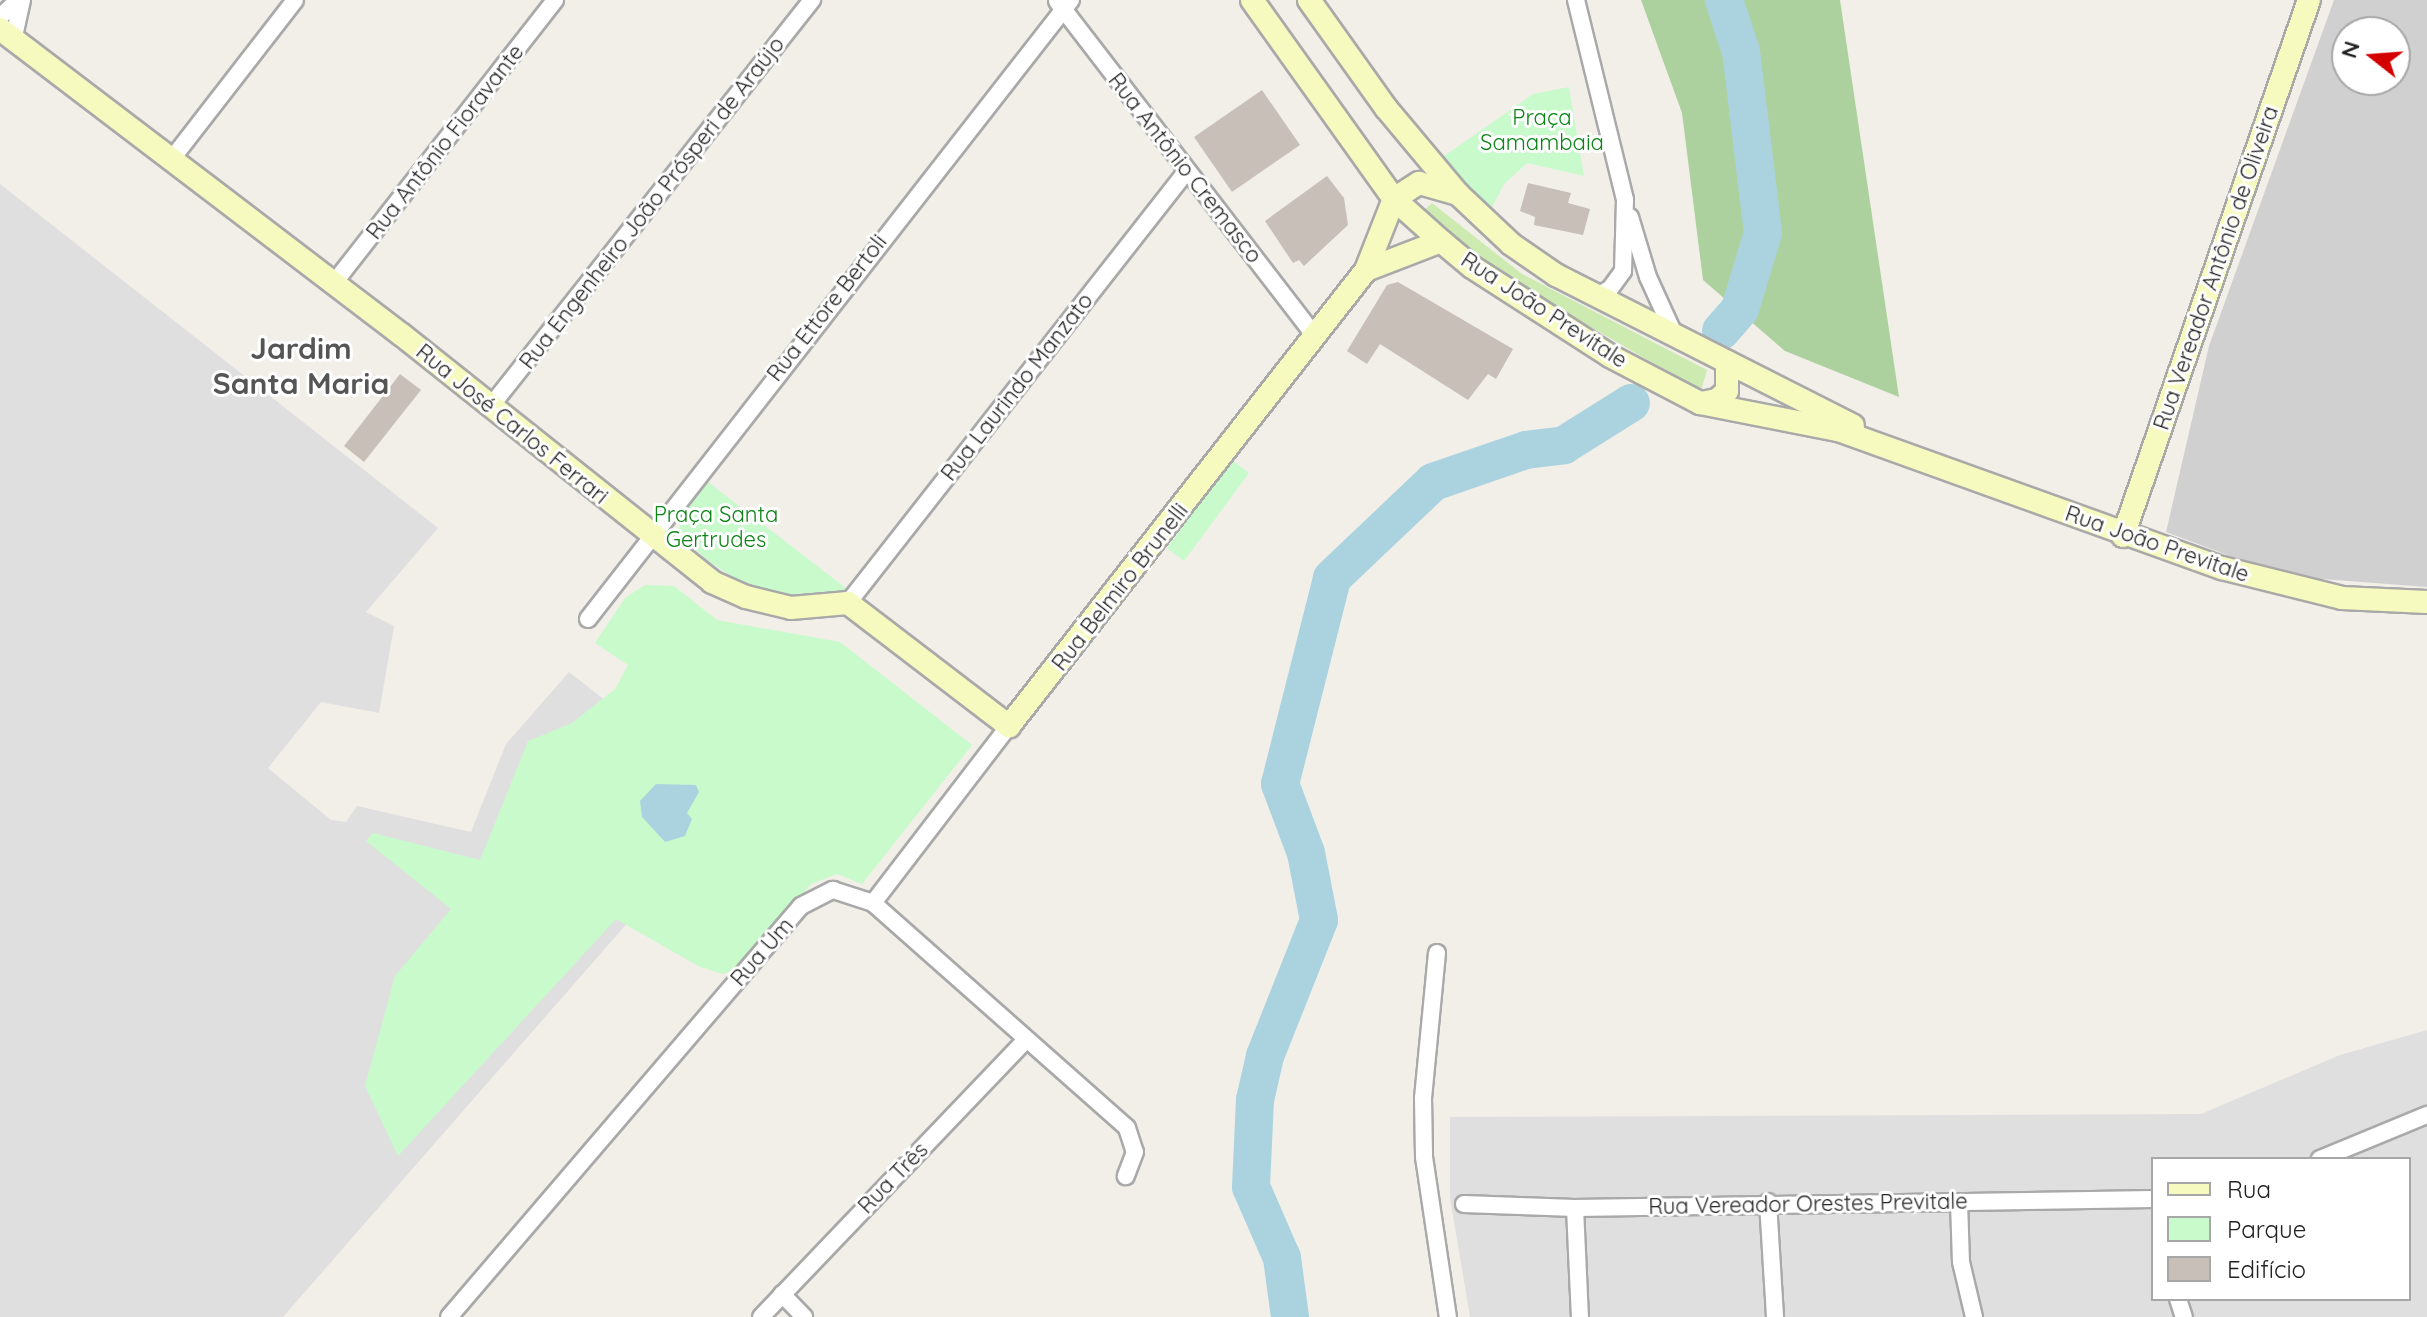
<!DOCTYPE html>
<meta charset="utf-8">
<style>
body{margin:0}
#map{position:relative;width:2427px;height:1317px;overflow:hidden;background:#f2efe9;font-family:Quicksand,sans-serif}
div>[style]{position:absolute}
.residential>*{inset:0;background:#e0dfdf}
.religious>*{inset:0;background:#d0d0d0}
.grass>*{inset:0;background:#cdebb0}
.forest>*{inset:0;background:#add19e}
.park>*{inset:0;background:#c8facc}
.water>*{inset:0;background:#aad3df}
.river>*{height:38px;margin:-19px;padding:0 19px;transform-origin:19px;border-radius:19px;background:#aad3df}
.building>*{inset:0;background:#c7bfb8}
.roads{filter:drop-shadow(2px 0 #a9a9a9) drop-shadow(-2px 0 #a9a9a9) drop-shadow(0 2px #a9a9a9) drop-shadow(0 -2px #a9a9a9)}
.street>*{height:16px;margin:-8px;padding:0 8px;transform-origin:8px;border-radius:8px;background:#fff}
.secondary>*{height:22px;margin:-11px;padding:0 11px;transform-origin:11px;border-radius:11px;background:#f7fabf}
span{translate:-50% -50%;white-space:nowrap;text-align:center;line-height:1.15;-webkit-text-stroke:6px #fff;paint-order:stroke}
.park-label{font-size:22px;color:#0c8416}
.street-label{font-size:22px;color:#222}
.district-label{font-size:30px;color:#555;font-weight:700}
.legend{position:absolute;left:2151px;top:1157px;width:260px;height:144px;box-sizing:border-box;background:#fff;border:2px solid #a7a7a7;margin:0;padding:10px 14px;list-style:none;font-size:24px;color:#222}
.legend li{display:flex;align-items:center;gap:16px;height:40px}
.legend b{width:40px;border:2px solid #a7a7a7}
.north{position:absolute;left:2331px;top:16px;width:80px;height:80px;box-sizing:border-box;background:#fff;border:2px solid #a7a7a7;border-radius:50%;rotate:287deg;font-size:22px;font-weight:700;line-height:32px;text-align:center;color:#222}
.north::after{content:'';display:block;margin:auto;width:28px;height:36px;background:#d40000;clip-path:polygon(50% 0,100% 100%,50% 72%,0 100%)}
</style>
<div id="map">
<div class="residential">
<i style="clip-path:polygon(0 184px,438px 528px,366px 612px,394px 626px,379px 713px,321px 702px,268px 768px,331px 820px,346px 822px,357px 806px,471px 832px,506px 744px,569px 672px,734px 801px,283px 1317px,0 1317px)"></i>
<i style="clip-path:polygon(evenodd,2427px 1030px,2427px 1317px,1470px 1317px,1450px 1198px,1450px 1117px,2201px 1114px,2340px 1055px,2427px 1030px,2153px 1159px,2409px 1159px,2409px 1299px,2153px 1299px,2153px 1159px)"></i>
</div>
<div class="religious">
<i style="clip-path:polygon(evenodd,2334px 0,2427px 0,2427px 587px,2283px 576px,2166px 532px,2209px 346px,2334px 0,2347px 32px,2395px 32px,2395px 80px,2347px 80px,2347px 32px)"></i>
</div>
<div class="grass">
<i style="clip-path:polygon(1432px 203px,1522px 274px,1707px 370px,1701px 391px,1482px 264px,1421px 213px)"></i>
</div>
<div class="forest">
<i style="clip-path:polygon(1641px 0,1840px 0,1899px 397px,1785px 351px,1703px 280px,1682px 113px)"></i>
</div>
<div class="park">
<i style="clip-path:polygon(1569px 87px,1584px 176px,1527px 163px,1504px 184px,1490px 211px,1437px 161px,1533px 94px)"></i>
<i style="clip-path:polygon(1232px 460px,1249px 473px,1184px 561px,1167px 548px)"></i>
<i style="clip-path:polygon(708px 482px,847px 589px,836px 598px,764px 598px,707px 560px,679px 535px,680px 518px)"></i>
<i style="clip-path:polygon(645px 585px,674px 586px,717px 620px,840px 642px,972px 745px,862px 884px,837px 874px,811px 884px,740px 969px,723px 974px,700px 967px,616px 919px,398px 1156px,365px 1086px,395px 976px,451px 909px,366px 841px,373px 833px,480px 860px,528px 741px,572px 723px,615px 689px,628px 665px,595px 643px,625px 598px)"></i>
</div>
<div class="water">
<i style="clip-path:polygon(656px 784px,696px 785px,699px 792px,687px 813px,692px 819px,685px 836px,665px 842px,642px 817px,640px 801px)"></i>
</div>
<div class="river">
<i style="left:1721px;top:331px;width:29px;rotate:-49deg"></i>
<i style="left:1740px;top:309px;width:79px;rotate:-73.2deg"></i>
<i style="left:1763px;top:233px;width:182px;rotate:-96.9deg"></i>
<i style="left:1741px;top:52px;width:55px;rotate:-108.1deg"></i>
<i style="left:1290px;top:1317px;width:60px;rotate:-97.7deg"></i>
<i style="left:1282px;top:1258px;width:77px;rotate:-113.6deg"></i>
<i style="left:1251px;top:1187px;width:87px;rotate:-87.4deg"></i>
<i style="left:1255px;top:1100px;width:45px;rotate:-77.2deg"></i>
<i style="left:1265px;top:1056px;width:146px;rotate:-68.3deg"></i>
<i style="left:1319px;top:920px;width:68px;rotate:-101deg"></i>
<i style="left:1306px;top:853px;width:74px;rotate:-110.6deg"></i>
<i style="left:1280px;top:784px;width:212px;rotate:-75.8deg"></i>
<i style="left:1332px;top:578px;width:139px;rotate:-43.5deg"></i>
<i style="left:1433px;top:482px;width:98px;rotate:-19deg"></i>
<i style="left:1526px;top:450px;width:38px;rotate:-7deg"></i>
<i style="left:1564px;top:445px;width:79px;rotate:-32.1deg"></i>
</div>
<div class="building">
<i style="clip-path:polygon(1262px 90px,1300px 145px,1232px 192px,1194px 137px)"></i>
<i style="clip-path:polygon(1327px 176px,1344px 198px,1348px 225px,1304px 266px,1299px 260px,1293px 263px,1265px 221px)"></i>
<i style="clip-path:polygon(1528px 183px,1571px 193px,1568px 203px,1590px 209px,1583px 235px,1534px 225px,1535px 217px,1520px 211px)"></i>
<i style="clip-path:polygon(1398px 282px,1513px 349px,1496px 379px,1488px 374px,1468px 400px,1380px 344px,1367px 364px,1347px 351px,1387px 285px)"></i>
<i style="clip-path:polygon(400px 374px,421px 390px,364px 462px,344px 446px)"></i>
</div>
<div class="roads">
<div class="street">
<i style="left:1576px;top:0;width:206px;rotate:76.2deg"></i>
<i style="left:1625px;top:200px;width:71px;rotate:91.6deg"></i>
<i style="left:1623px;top:271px;width:22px;rotate:126deg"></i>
<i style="left:1610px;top:289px;width:16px;rotate:153deg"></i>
<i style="left:1057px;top:1px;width:421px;rotate:52.4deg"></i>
<i style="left:0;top:17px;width:25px;rotate:-43deg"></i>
<i style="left:13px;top:41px;width:42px;rotate:-77.6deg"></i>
<i style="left:171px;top:160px;width:202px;rotate:-52.2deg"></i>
<i style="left:1630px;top:217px;width:63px;rotate:73.3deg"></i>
<i style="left:1648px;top:277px;width:63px;rotate:65.5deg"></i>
<i style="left:334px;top:283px;width:359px;rotate:-52deg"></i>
<i style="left:491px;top:406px;width:518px;rotate:-51.67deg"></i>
<i style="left:848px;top:603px;width:548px;rotate:-51.9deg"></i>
<i style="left:588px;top:619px;width:785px;rotate:-52.04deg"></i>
<i style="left:873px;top:903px;width:223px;rotate:-52.5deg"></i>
<i style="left:1437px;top:953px;width:146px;rotate:95.5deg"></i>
<i style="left:1423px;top:1098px;width:59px;rotate:89deg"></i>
<i style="left:1424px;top:1157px;width:162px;rotate:81.5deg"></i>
<i style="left:2320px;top:1159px;width:116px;rotate:-22.4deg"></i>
<i style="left:1768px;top:1202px;width:115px;rotate:86.5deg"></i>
<i style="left:1959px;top:1202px;width:60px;rotate:88.1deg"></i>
<i style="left:1961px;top:1262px;width:57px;rotate:76.7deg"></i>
<i style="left:1464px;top:1204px;width:111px;rotate:2.1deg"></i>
<i style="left:1575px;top:1208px;width:578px;rotate:-0.89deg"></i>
<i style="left:1575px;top:1208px;width:109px;rotate:87.4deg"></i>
<i style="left:782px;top:1294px;width:32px;rotate:46deg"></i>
<i style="left:2178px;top:1299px;width:19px;rotate:72deg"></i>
<i style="left:449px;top:1317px;width:541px;rotate:-49.42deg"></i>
<i style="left:801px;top:906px;width:36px;rotate:-27deg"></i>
<i style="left:833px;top:890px;width:42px;rotate:18deg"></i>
<i style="left:873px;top:903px;width:339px;rotate:41.5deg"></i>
<i style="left:1127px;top:1128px;width:25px;rotate:72deg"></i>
<i style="left:1135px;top:1152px;width:26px;rotate:111deg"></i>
<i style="left:761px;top:1317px;width:383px;rotate:-46.3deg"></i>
</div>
<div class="secondary">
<i style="left:1252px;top:0;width:244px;rotate:54.5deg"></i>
<i style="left:1394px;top:199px;width:63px;rotate:41.8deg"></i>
<i style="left:1441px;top:241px;width:40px;rotate:40deg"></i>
<i style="left:1472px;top:267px;width:164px;rotate:32.8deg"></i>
<i style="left:1610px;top:356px;width:102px;rotate:27.6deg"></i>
<i style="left:1700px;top:403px;width:141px;rotate:11.1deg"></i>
<i style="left:1838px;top:430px;width:408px;rotate:19.8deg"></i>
<i style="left:2222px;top:568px;width:124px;rotate:14deg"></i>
<i style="left:2342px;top:598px;width:85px;rotate:2.7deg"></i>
<i style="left:1309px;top:0;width:133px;rotate:54.5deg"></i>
<i style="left:1386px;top:108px;width:112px;rotate:50.1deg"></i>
<i style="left:1458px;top:194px;width:73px;rotate:43.3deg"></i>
<i style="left:1511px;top:244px;width:55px;rotate:34.6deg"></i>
<i style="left:1556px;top:275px;width:333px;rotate:26.9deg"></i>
<i style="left:0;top:29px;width:505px;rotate:37.28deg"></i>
<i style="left:402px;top:335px;width:396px;rotate:38.5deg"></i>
<i style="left:712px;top:582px;width:37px;rotate:24deg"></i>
<i style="left:746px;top:597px;width:46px;rotate:13.7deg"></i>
<i style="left:791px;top:608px;width:57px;rotate:-5deg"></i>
<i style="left:848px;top:603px;width:203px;rotate:37.4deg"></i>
<i style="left:1009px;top:726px;width:579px;rotate:-51.94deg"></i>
<i style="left:1366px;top:270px;width:76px;rotate:-68.5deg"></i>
<i style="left:1394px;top:199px;width:30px;rotate:-33deg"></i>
<i style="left:1419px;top:183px;width:41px;rotate:15.8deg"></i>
<i style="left:1366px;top:270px;width:80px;rotate:-21.1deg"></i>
<i style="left:1701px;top:403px;width:16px;rotate:-11deg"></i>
<i style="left:1717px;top:400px;width:13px;rotate:-42deg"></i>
<i style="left:1727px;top:391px;width:29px;rotate:-90deg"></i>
<i style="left:2123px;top:536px;width:567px;rotate:-70.86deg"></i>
</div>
</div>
<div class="park-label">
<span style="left:1542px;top:130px">Praça<br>Samambaia</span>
<span style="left:716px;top:527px">Praça Santa<br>Gertrudes</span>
</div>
<div class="street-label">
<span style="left:445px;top:142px;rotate:-52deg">Rua Antônio Fioravante</span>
<span style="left:1185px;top:168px;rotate:52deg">Rua Antônio Cremasco</span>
<span style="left:652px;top:203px;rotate:-52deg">Rua Engenheiro João Prósperi de Araújo</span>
<span style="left:2216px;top:268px;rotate:-71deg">Rua Vereador Antônio de Oliveira</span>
<span style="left:827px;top:308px;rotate:-52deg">Rua Ettore Bertoli</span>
<span style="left:1544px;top:310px;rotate:33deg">Rua João Previtale</span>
<span style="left:1017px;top:387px;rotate:-52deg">Rua Laurindo Manzato</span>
<span style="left:512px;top:424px;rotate:39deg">Rua José Carlos Ferrari</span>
<span style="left:2157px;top:544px;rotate:19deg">Rua João Previtale</span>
<span style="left:1120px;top:587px;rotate:-52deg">Rua Belmiro Brunelli</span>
<span style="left:762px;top:952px;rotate:-49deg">Rua Um</span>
<span style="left:893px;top:1178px;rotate:-46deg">Rua Três</span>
<span style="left:1808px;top:1204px;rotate:-1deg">Rua Vereador Orestes Previtale</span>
</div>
<div class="district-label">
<span style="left:301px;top:365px">Jardim<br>Santa Maria</span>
</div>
<ul class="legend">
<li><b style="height:10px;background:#f7fabf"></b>Rua</li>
<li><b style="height:22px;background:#c8facc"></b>Parque</li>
<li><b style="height:22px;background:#c7bfb8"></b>Edifício</li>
</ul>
<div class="north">N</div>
</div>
